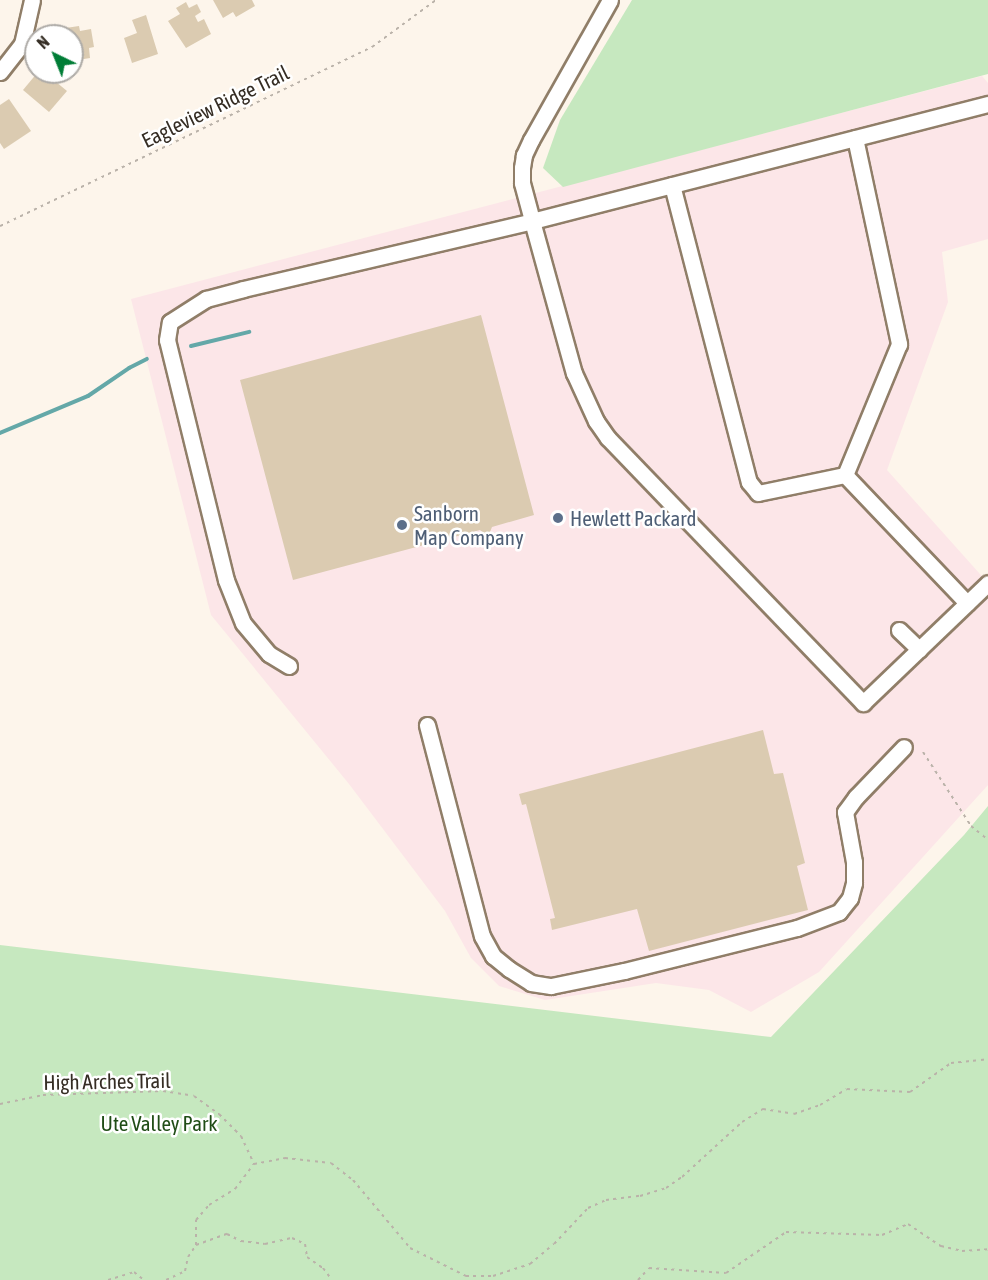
<!DOCTYPE html>
<style>
body{margin:0}
#map{position:relative;width:988px;height:1280px;overflow:hidden;background:#fdf5eb;font-family:"Asap Condensed",sans-serif}
div>[style]{position:absolute}
.industrial>*{inset:0;background:#fce6e8}
.green>*{inset:0;background:#c6e8bf}
.stream>*{height:4px;margin:-2px;padding:0 2px;transform-origin:2px;border-radius:2px;background:#64a8a8}
.building>*{inset:0;background:#dbcbb1}
.path>*{height:2px;margin-top:-1px;transform-origin:0;background:repeating-linear-gradient(90deg,#bab2a9 0 3px,transparent 0 7.5px)}
.roads{filter:drop-shadow(2px 0 #907e68) drop-shadow(-2px 0 #907e68) drop-shadow(0 2px #907e68) drop-shadow(0 -2px #907e68)}
.minor>*{height:15px;margin:-7.5px;padding:0 7.5px;transform-origin:7.5px;border-radius:7.5px;background:#fff}
.dots>*{width:16px;height:16px;translate:-50% -50%;box-sizing:border-box;border:3px solid #fff;border-radius:50%}
span{translate:-50% -50%;white-space:nowrap;text-align:center;line-height:1.15;-webkit-text-stroke:5px #fff;paint-order:stroke}
.street-label{font-size:21px;color:#352d24}
.service-label{font-size:21px;color:#4e5e75}
.left{translate:0 -50%;text-align:left}
.park-label{font-size:21px;color:#204d16}
.north{position:absolute;left:24px;top:24px;width:60px;height:60px;box-sizing:border-box;background:#fff;border:2px solid #aeaba7;border-radius:50%;rotate:317deg;font-size:16px;font-weight:700;line-height:24px;text-align:center;color:#352d24}
.north::after{content:'';display:block;margin:auto;width:21px;height:27px;background:#007d36;clip-path:polygon(50% 0,100% 100%,50% 72%,0 100%)}
</style>
<div id="map">
<div class="industrial">
<i style="clip-path:polygon(982px 76px,988px 83px,988px 239px,942px 252px,948px 302px,887px 470px,988px 583px,988px 785px,819px 972px,751px 1012px,709px 990px,656px 983px,545px 1000px,499px 986px,471px 958px,445px 911px,349px 784px,211px 615px,131px 299px)"></i>
</div>
<div class="green">
<i style="clip-path:polygon(632px 0,988px 0,988px 74px,563px 187px,543px 168px,560px 120px)"></i>
<i style="clip-path:polygon(988px 806px,988px 1280px,0 1280px,0 945px,771px 1037px,964px 835px)"></i>
</div>
<div class="stream">
<i style="left:191px;top:346px;width:60px;rotate:-13.6deg"></i>
<i style="left:0;top:433px;width:95px;rotate:-22.8deg"></i>
<i style="left:88px;top:396px;width:50px;rotate:-34.3deg"></i>
<i style="left:129px;top:368px;width:20px;rotate:-27deg"></i>
</div>
<div class="building">
<i style="clip-path:polygon(213px 0,252px 0,255px 6px,236px 17px,233px 12px,223px 18px)"></i>
<i style="clip-path:polygon(186px 2px,189px 8px,197px 4px,201px 12px,195px 16px,198px 22px,204px 19px,211px 34px,186px 48px,168px 21px,180px 14px,176px 8px)"></i>
<i style="clip-path:polygon(146px 15px,158px 54px,132px 63px,124px 38px,137px 33px,132px 20px)"></i>
<i style="clip-path:polygon(79px 26px,80px 31px,91px 29px,94px 47px,89px 48px,90px 58px,72px 61px,72px 36px,60px 36px,59px 29px)"></i>
<i style="clip-path:polygon(38px 72px,44px 72px,67px 91px,49px 112px,23px 90px)"></i>
<i style="clip-path:polygon(9px 99px,31px 131px,4px 149px,0 143px,0 105px)"></i>
<i style="clip-path:polygon(481px 315px,534px 515px,492px 527px,488px 537px,480px 530px,293px 580px,240px 380px)"></i>
<i style="clip-path:polygon(763px 730px,774px 774px,783px 773px,805px 863px,797px 866px,808px 910px,649px 951px,637px 909px,552px 930px,550px 919px,555px 918px,526px 804px,522px 805px,519px 794px)"></i>
</div>
<div class="path">
<i style="left:0;top:226px;width:413px;rotate:-25.7deg"></i>
<i style="left:372px;top:47px;width:79px;rotate:-36.3deg"></i>
<i style="left:923px;top:752px;width:88px;rotate:57deg"></i>
<i style="left:971px;top:826px;width:22px;rotate:39deg"></i>
<i style="left:0;top:1104px;width:44px;rotate:-11.8deg"></i>
<i style="left:43px;top:1095px;width:120px;rotate:-1.9deg"></i>
<i style="left:163px;top:1091px;width:31px;rotate:9deg"></i>
<i style="left:194px;top:1096px;width:31px;rotate:36deg"></i>
<i style="left:219px;top:1114px;width:31px;rotate:45deg"></i>
<i style="left:241px;top:1136px;width:31px;rotate:65deg"></i>
<i style="left:254px;top:1164px;width:32px;rotate:-11deg"></i>
<i style="left:285px;top:1158px;width:46px;rotate:6.2deg"></i>
<i style="left:331px;top:1163px;width:28px;rotate:38deg"></i>
<i style="left:353px;top:1180px;width:89px;rotate:50deg"></i>
<i style="left:410px;top:1248px;width:63px;rotate:26.6deg"></i>
<i style="left:466px;top:1276px;width:27px"></i>
<i style="left:493px;top:1276px;width:39px;rotate:-18deg"></i>
<i style="left:530px;top:1264px;width:31px;rotate:-40deg"></i>
<i style="left:554px;top:1244px;width:50px;rotate:-46.6deg"></i>
<i style="left:588px;top:1208px;width:20px;rotate:-24deg"></i>
<i style="left:606px;top:1200px;width:34px;rotate:-7deg"></i>
<i style="left:640px;top:1196px;width:27px;rotate:-17deg"></i>
<i style="left:666px;top:1188px;width:19px;rotate:-35deg"></i>
<i style="left:682px;top:1177px;width:81px;rotate:-42.5deg"></i>
<i style="left:742px;top:1122px;width:25px;rotate:-32deg"></i>
<i style="left:763px;top:1109px;width:31px;rotate:9deg"></i>
<i style="left:794px;top:1114px;width:28px;rotate:-19deg"></i>
<i style="left:820px;top:1105px;width:31px;rotate:-31deg"></i>
<i style="left:847px;top:1089px;width:63px;rotate:2.7deg"></i>
<i style="left:910px;top:1092px;width:50px;rotate:-35.3deg"></i>
<i style="left:951px;top:1063px;width:37px;rotate:-6deg"></i>
<i style="left:196px;top:1245px;width:25px;rotate:-90deg"></i>
<i style="left:196px;top:1220px;width:20px;rotate:-49deg"></i>
<i style="left:209px;top:1205px;width:31px;rotate:-32deg"></i>
<i style="left:235px;top:1189px;width:31px;rotate:-53deg"></i>
<i style="left:108px;top:1280px;width:27px;rotate:-17deg"></i>
<i style="left:134px;top:1272px;width:13px;rotate:39deg"></i>
<i style="left:166px;top:1280px;width:21px;rotate:-25deg"></i>
<i style="left:185px;top:1271px;width:14px;rotate:-78deg"></i>
<i style="left:188px;top:1257px;width:14px;rotate:-56deg"></i>
<i style="left:196px;top:1245px;width:33px;rotate:-20deg"></i>
<i style="left:227px;top:1234px;width:16px;rotate:27deg"></i>
<i style="left:241px;top:1241px;width:24px;rotate:7deg"></i>
<i style="left:265px;top:1244px;width:28px;rotate:-13deg"></i>
<i style="left:292px;top:1238px;width:14px;rotate:25deg"></i>
<i style="left:305px;top:1244px;width:13px;rotate:81deg"></i>
<i style="left:307px;top:1257px;width:19px;rotate:35deg"></i>
<i style="left:323px;top:1268px;width:15px;rotate:53deg"></i>
<i style="left:638px;top:1280px;width:16px;rotate:-47deg"></i>
<i style="left:649px;top:1268px;width:77px;rotate:3.7deg"></i>
<i style="left:726px;top:1273px;width:73px;rotate:-34.3deg"></i>
<i style="left:786px;top:1232px;width:96px;rotate:1.8deg"></i>
<i style="left:882px;top:1235px;width:28px;rotate:-23deg"></i>
<i style="left:908px;top:1224px;width:40px;rotate:34deg"></i>
<i style="left:941px;top:1246px;width:22px;rotate:13deg"></i>
<i style="left:962px;top:1251px;width:26px;rotate:-4deg"></i>
</div>
<div class="roads">
<div class="minor">
<i style="left:610px;top:0;width:161px;rotate:119.4deg"></i>
<i style="left:531px;top:140px;width:17px;rotate:115deg"></i>
<i style="left:524px;top:155px;width:13px;rotate:99deg"></i>
<i style="left:522px;top:168px;width:15px;rotate:90deg"></i>
<i style="left:522px;top:183px;width:39px;rotate:75deg"></i>
<i style="left:532px;top:221px;width:158px;rotate:74.6deg"></i>
<i style="left:574px;top:373px;width:53px;rotate:65.4deg"></i>
<i style="left:596px;top:421px;width:21px;rotate:55deg"></i>
<i style="left:608px;top:438px;width:368px;rotate:46.1deg"></i>
<i style="left:863px;top:703px;width:173px;rotate:-43.8deg"></i>
<i style="left:0;top:72px;width:36px;rotate:-52deg"></i>
<i style="left:22px;top:44px;width:45px;rotate:-77.2deg"></i>
<i style="left:855px;top:138px;width:211px;rotate:77.9deg"></i>
<i style="left:899px;top:344px;width:142px;rotate:112.4deg"></i>
<i style="left:845px;top:475px;width:177px;rotate:46.4deg"></i>
<i style="left:672px;top:185px;width:307px;rotate:75.5deg"></i>
<i style="left:749px;top:482px;width:14px;rotate:51deg"></i>
<i style="left:758px;top:493px;width:89px;rotate:-11.7deg"></i>
<i style="left:899px;top:630px;width:28px;rotate:44deg"></i>
<i style="left:289px;top:666px;width:23px;rotate:-149deg"></i>
<i style="left:269px;top:654px;width:40px;rotate:-130deg"></i>
<i style="left:243px;top:623px;width:46px;rotate:-111.6deg"></i>
<i style="left:226px;top:580px;width:247px;rotate:-103.8deg"></i>
<i style="left:167px;top:340px;width:18px;rotate:-81deg"></i>
<i style="left:170px;top:322px;width:43px;rotate:-32.6deg"></i>
<i style="left:206px;top:299px;width:38px;rotate:-15deg"></i>
<i style="left:243px;top:289px;width:297px;rotate:-13.2deg"></i>
<i style="left:532px;top:221px;width:471px;rotate:-14.4deg"></i>
<i style="left:427px;top:725px;width:218px;rotate:75.4deg"></i>
<i style="left:482px;top:936px;width:23px;rotate:61deg"></i>
<i style="left:493px;top:956px;width:21px;rotate:39deg"></i>
<i style="left:509px;top:969px;width:26px;rotate:32deg"></i>
<i style="left:531px;top:983px;width:20px;rotate:9deg"></i>
<i style="left:551px;top:986px;width:75px;rotate:-11.6deg"></i>
<i style="left:624px;top:971px;width:178px;rotate:-14deg"></i>
<i style="left:797px;top:928px;width:45px;rotate:-20.9deg"></i>
<i style="left:839px;top:912px;width:18px;rotate:-52deg"></i>
<i style="left:850px;top:898px;width:16px;rotate:-75deg"></i>
<i style="left:854px;top:883px;width:21px;rotate:-90deg"></i>
<i style="left:854px;top:862px;width:51px;rotate:-100.2deg"></i>
<i style="left:845px;top:812px;width:19px;rotate:-54deg"></i>
<i style="left:856px;top:797px;width:69px;rotate:-46.2deg"></i>
</div>
</div>
<div class="dots">
<i style="left:558px;top:518px;background:#5c6f8a"></i>
<i style="left:402px;top:525px;background:#5c6f8a"></i>
</div>
<div class="street-label">
<span style="left:215px;top:106px;rotate:-26deg">Eagleview Ridge Trail</span>
<span style="left:107px;top:1081px;rotate:-1deg">High Arches Trail</span>
</div>
<div class="service-label">
<span class="left" style="left:414px;top:525px">Sanborn<br>Map Company</span>
<span class="left" style="left:570px;top:518px">Hewlett Packard</span>
</div>
<div class="park-label">
<span style="left:159px;top:1123px">Ute Valley Park</span>
</div>
<div class="north">N</div>
</div>
